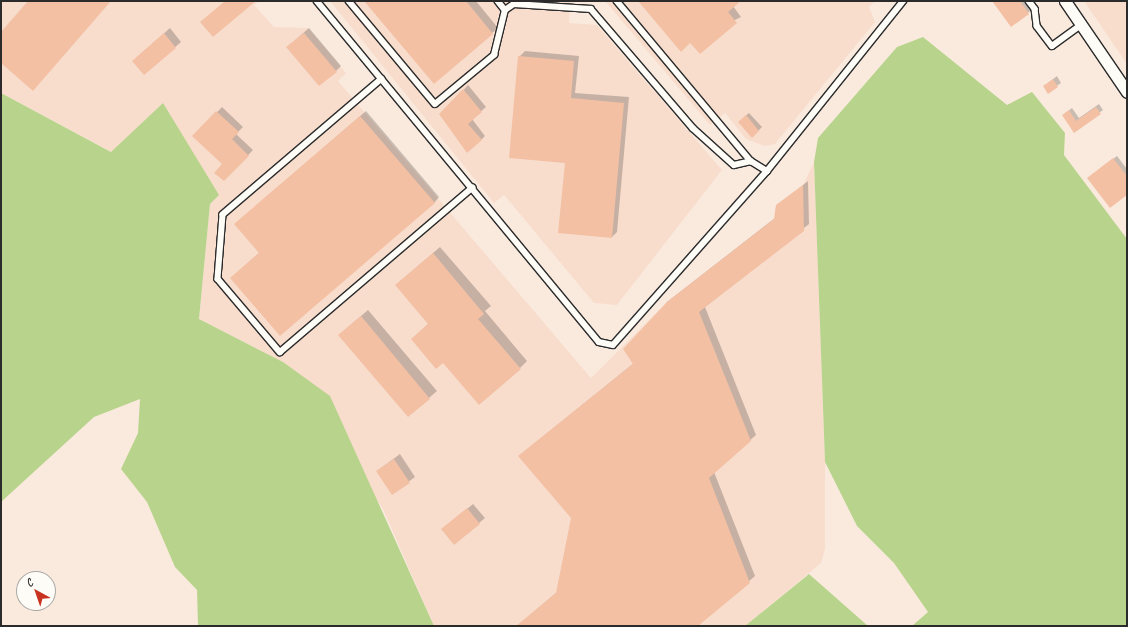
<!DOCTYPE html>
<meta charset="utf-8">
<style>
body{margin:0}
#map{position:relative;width:1128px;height:627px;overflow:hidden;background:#faeade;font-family:Caveat,sans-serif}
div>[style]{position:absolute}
.built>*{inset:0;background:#f8ddcd}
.green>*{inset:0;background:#b8d48c}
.shadow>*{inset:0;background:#0003}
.building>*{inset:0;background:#f3c0a4}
.roads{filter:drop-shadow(1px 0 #2b2b2b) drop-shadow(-1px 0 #2b2b2b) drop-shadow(0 1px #2b2b2b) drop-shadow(0 -1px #2b2b2b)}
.lane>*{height:5.5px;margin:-2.75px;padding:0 2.75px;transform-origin:2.75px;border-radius:2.75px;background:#fdfcf7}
.street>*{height:11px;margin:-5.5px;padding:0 5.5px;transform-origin:5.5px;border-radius:5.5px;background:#fdfcf7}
span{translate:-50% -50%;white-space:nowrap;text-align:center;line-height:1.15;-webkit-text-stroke:3px #fdfcf7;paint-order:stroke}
.frame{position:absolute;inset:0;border:2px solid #2b2b2b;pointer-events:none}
.north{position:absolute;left:16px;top:571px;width:40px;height:40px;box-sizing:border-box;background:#fdfcf7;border:1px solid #a9a8a5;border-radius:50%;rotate:320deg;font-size:11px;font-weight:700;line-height:16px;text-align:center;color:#2b2b2b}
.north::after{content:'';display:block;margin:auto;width:14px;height:18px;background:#c8321e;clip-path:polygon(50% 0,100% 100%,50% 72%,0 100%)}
</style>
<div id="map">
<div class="built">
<i style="clip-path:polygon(1px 1px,259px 1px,254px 5px,274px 27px,308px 28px,346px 73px,338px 81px,591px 378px,667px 302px,774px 219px,776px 205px,803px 185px,814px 162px,825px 462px,825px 549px,821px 563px,745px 626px,434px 626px,383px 509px,283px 362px,199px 319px,210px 204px,163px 103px,112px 152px,1px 93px)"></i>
<i style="clip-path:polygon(330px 1px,570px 1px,569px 23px,597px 25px,722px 170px,617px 305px,594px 303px,504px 195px,494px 203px)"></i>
<i style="clip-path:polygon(605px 1px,875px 1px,869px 7px,875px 22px,775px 144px,765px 146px,746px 139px,725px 113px,710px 125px)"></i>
<i style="clip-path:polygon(1084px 1px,1127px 1px,1127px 64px)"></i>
</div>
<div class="green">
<i style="clip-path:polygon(923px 37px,1007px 105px,1032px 92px,1065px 133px,1064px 155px,1127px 239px,1127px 626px,912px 626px,928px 612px,894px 563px,857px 526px,825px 462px,814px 162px,818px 138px,897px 47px)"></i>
<i style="clip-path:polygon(1px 93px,111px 152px,163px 103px,219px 195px,210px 204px,199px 319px,283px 362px,330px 396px,434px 626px,198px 626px,197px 590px,175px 567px,147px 502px,121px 469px,138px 433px,140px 399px,94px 417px,1px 502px)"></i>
<i style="clip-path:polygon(809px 574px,868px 626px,745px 626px)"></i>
</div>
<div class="shadow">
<i style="clip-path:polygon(365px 1px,476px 1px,498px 28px,434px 82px)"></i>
<i style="clip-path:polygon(639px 1px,739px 1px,733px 6px,741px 17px,691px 42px)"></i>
<i style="clip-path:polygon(994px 1px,1029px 1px,1034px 8px,1012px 25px)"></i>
<i style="clip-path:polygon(170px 28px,181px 42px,144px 74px,133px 61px)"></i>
<i style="clip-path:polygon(309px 28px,341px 66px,336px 71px,293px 42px)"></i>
<i style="clip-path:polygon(525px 51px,579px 56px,575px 93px,629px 97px,617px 232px,612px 237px,566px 162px,519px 57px)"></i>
<i style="clip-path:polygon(1057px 76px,1061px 83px,1048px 92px,1044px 86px)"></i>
<i style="clip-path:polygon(468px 85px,486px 107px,472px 119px,485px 136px,481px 140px,441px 115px)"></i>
<i style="clip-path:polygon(1099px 104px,1103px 110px,1074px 131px,1063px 115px,1072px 108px,1079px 118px)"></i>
<i style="clip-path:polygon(222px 107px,243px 127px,236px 134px,253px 150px,224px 180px,224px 164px,194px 136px)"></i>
<i style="clip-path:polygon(366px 111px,439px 197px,434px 203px,231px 278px,260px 252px,235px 224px)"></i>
<i style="clip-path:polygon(749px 113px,762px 127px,758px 131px,743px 118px)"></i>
<i style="clip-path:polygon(1117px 156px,1127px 169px,1127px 194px,1092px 175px)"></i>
<i style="clip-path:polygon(808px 181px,809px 224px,705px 307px,756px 435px,714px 472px,755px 576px,697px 626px,517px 626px,557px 592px,572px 518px,525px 451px,634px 363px,667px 302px,775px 218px,777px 206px)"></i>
<i style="clip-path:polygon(440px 247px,491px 306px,485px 311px,527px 361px,520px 368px,443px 361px,412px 339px,429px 323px,404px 278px)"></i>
<i style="clip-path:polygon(368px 310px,437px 391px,408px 416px,347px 328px)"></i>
<i style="clip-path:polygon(400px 454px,415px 477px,392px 494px,377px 471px)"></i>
<i style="clip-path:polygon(473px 504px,485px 518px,479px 523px,443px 529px)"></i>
</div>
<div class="building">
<i style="clip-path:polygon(28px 1px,111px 1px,33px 91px,1px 63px,1px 32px)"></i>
<i style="clip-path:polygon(225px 1px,256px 1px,213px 37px,200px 22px)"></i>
<i style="clip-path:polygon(364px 1px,466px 1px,493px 34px,434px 84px)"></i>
<i style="clip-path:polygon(638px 1px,741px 1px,728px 12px,737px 23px,700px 54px,690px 43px,681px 52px)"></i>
<i style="clip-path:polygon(992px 1px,1020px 1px,1029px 14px,1011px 27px)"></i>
<i style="clip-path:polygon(164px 33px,176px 48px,144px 75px,132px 61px)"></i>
<i style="clip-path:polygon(304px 33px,337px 72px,319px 86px,286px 47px)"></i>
<i style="clip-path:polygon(518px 56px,574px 61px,571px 98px,624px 103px,612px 238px,558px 233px,565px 163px,509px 158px)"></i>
<i style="clip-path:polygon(1053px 79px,1058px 87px,1048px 94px,1043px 86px)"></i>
<i style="clip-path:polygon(463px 89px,482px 112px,468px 124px,482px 140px,467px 153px,439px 114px)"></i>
<i style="clip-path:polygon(1096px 107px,1101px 114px,1074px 133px,1062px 115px,1069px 110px,1076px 121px)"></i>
<i style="clip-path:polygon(216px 111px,239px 132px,232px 139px,249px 156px,224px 181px,214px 173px,222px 164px,192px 136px)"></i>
<i style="clip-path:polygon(746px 115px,759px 131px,752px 138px,738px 122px)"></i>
<i style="clip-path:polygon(360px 116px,435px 203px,280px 336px,230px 278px,259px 253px,234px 224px)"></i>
<i style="clip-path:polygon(1113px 158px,1127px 176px,1127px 195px,1110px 208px,1087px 178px)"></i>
<i style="clip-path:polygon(803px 185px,804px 231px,699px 312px,751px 441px,709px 478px,750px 583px,698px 626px,516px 626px,556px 593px,571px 518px,518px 456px,633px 364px,623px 349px,667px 302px,774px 219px,776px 205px)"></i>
<i style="clip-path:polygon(433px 253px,484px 314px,478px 319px,521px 369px,479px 405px,443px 363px,436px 369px,411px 339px,428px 324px,395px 285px)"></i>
<i style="clip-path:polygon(361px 316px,430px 399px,408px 417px,338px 335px)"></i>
<i style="clip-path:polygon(394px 459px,410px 483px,392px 495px,376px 471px)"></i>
<i style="clip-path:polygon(467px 508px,480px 524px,454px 545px,441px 529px)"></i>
</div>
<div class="roads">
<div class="lane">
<i style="left:317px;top:1px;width:442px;rotate:50.4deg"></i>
<i style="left:599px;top:342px;width:14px;rotate:12deg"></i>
<i style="left:613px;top:345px;width:232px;rotate:-48.5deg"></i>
<i style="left:349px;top:1px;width:134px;rotate:50.1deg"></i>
<i style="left:435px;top:104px;width:77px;rotate:-39.7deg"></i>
<i style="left:494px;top:55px;width:46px;rotate:-76.3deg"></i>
<i style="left:505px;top:10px;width:11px;rotate:-34deg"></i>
<i style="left:514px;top:4px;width:77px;rotate:3.7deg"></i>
<i style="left:591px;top:9px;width:157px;rotate:49.4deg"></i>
<i style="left:693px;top:128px;width:55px;rotate:42.1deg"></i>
<i style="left:734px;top:165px;width:17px;rotate:-13deg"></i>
<i style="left:498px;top:1px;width:11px;rotate:52deg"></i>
<i style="left:617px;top:1px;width:209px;rotate:50.1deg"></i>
<i style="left:751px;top:161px;width:19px;rotate:32deg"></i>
<i style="left:767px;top:171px;width:218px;rotate:-51.3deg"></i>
<i style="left:1029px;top:1px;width:10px;rotate:53deg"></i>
<i style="left:1035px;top:9px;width:17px;rotate:83deg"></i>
<i style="left:1037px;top:26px;width:25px;rotate:53deg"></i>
<i style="left:1052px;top:46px;width:36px;rotate:-36deg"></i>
<i style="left:382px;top:79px;width:209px;rotate:139.5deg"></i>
<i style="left:223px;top:215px;width:64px;rotate:94.5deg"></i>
<i style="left:218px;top:279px;width:96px;rotate:49.7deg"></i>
<i style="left:280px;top:352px;width:253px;rotate:-40.5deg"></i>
</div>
<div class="street">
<i style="left:1065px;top:1px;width:110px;rotate:55.7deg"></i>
</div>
</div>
<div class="frame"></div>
<div class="north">С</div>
</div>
